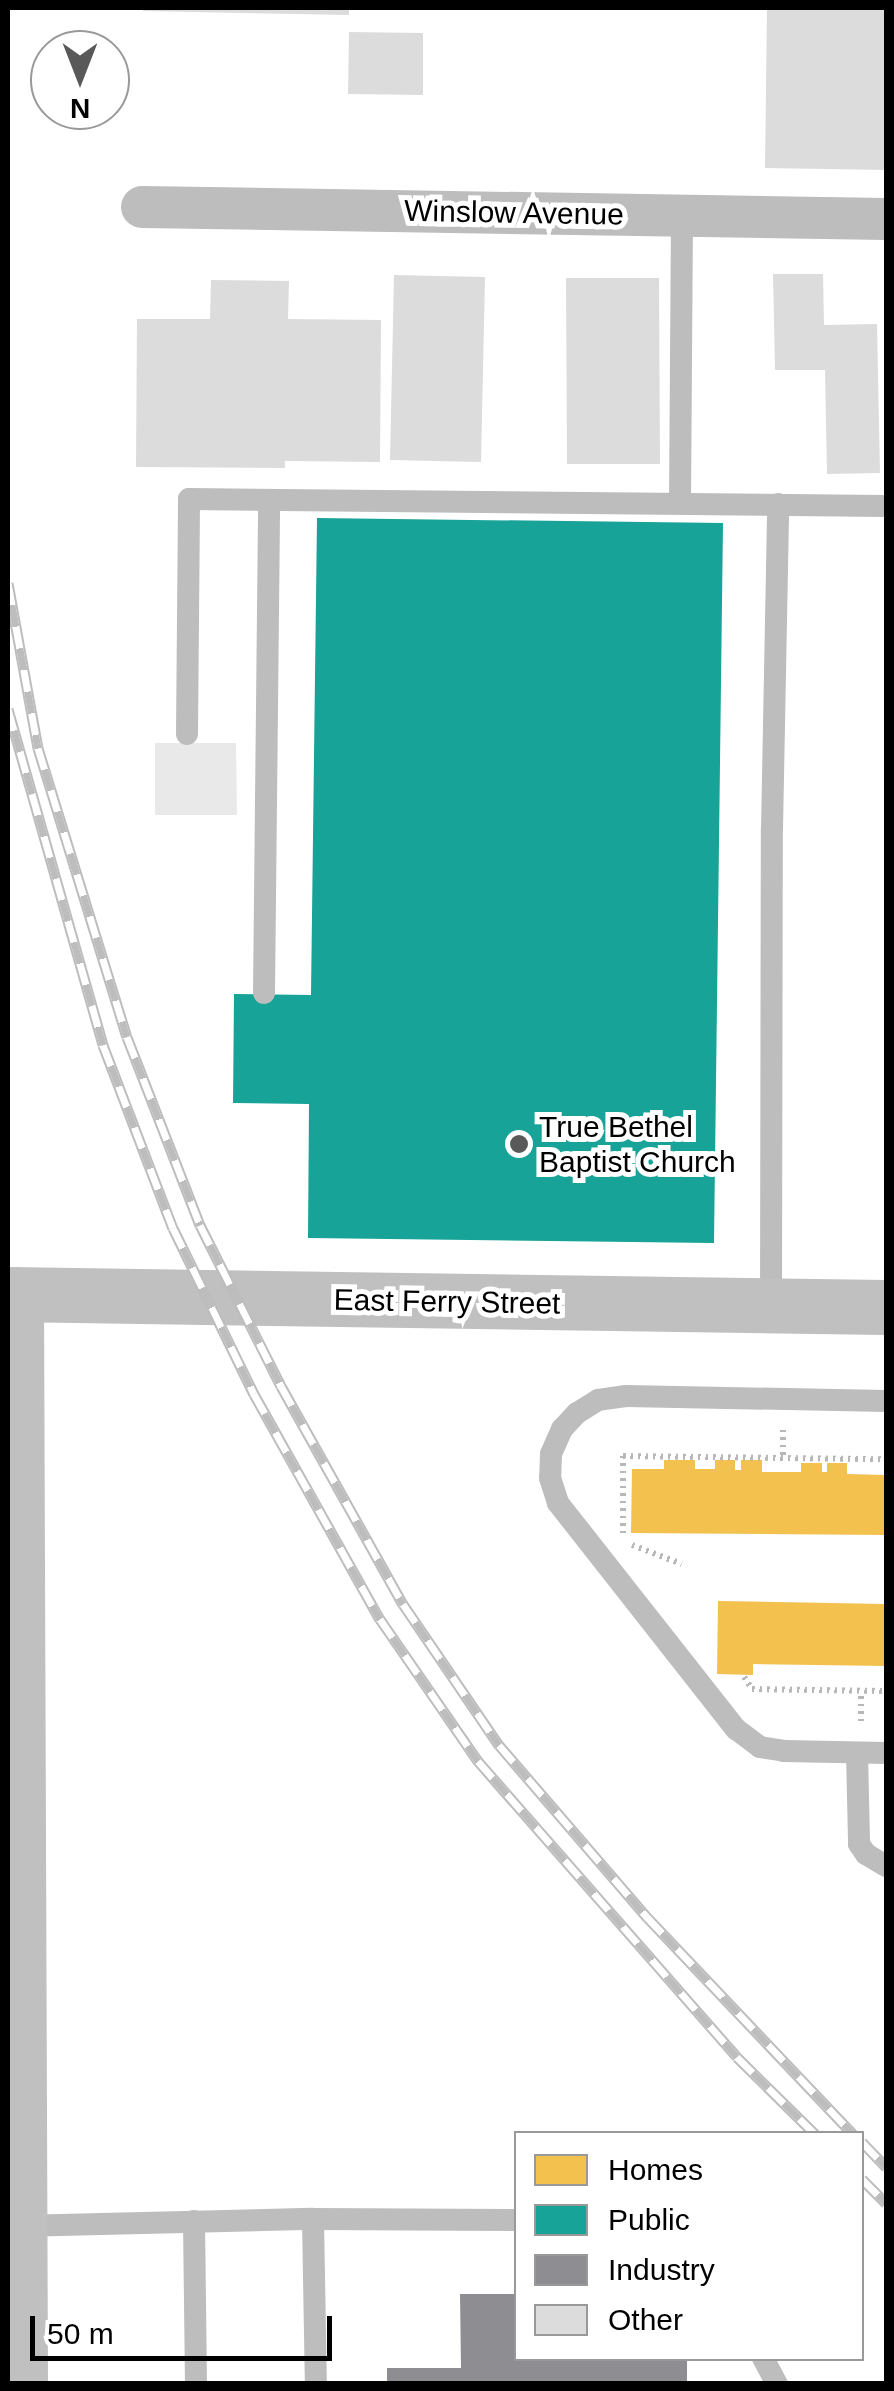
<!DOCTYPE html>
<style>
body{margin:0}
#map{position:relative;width:894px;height:2391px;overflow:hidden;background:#fff;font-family:Arial,sans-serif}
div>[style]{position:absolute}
.green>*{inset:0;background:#e9e9e9}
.homes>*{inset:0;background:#f2c14e}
.public>*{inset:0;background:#17a398}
.industry>*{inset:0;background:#8d8d92}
.building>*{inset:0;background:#dcdcdc}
.path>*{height:6px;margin-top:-3px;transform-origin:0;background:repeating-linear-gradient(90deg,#b8b8b8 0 2.5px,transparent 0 7.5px)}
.lane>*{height:22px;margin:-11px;padding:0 11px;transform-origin:11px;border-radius:11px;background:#bdbdbd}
.street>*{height:42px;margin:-21px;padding:0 21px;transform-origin:21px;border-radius:21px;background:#bdbdbd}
.secondary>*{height:55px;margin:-27.5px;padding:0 27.5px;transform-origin:27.5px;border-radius:27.5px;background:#c0c0c0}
.rail>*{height:11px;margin-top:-5.5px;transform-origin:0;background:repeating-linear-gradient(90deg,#fff 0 22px,#bdbdbd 0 44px);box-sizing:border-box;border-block:2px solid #bdbdbd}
.dots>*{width:28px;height:28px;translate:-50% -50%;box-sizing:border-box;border:5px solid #fff;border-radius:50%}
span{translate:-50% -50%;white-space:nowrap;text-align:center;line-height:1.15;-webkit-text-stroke:10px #fff;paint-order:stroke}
.street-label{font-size:30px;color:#000}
.poi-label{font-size:30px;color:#000}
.left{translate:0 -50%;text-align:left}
.frame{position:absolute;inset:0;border:10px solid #000;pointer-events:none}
.legend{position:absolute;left:514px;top:2131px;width:350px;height:230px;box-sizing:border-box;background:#fff;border:2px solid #999;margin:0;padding:12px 18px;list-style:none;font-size:30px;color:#000}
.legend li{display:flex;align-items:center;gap:20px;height:50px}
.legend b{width:50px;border:2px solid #999}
.north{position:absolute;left:30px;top:30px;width:100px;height:100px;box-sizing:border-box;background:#fff;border:2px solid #999;border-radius:50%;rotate:180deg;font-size:28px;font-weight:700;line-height:40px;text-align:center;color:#000}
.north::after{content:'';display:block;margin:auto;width:35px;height:45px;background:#595959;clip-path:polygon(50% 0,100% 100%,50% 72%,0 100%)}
.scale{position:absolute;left:30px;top:2316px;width:302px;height:45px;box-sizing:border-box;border:5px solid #000;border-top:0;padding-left:12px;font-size:30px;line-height:35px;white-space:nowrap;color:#000;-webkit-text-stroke:8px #fff;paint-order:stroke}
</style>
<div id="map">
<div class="green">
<i style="clip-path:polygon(155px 743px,236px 743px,237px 815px,155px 815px)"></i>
</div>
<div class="homes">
<i style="clip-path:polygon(664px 1460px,695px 1460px,695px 1469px,715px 1469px,715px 1460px,735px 1460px,735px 1470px,741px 1470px,741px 1460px,762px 1460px,762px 1472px,801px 1472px,801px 1463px,822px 1463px,822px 1472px,827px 1472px,827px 1463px,847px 1463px,847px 1474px,886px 1475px,886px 1535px,631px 1533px,632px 1469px,664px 1469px)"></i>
<i style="clip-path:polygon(718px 1601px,886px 1604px,886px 1666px,753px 1664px,753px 1675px,717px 1674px)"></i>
</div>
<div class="public">
<i style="clip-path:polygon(317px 518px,723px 523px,714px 1243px,308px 1238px,309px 1104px,233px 1103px,234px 994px,311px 995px)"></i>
</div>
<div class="industry">
<i style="clip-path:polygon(460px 2294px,516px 2294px,516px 2358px,687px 2358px,687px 2384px,387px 2384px,387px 2368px,461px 2368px)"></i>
</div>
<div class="building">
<i style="clip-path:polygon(143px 8px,349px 8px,349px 15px,143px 11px)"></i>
<i style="clip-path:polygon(767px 8px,886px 8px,886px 170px,765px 168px)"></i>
<i style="clip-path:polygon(349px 32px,423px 33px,423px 95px,348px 94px)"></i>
<i style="clip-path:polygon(773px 274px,823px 274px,824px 325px,877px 324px,880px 473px,827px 474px,825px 370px,775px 370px)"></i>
<i style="clip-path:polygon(394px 275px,485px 277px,481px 462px,390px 460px)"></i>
<i style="clip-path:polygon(566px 278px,659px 278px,660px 464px,567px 464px)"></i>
<i style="clip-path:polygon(211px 280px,289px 281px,288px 319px,381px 320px,380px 462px,285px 461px,285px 468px,136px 467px,137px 319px,210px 319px)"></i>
</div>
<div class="path">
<i style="left:783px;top:1430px;width:28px;rotate:90deg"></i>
<i style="left:623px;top:1533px;width:77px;rotate:-90deg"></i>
<i style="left:623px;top:1456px;width:263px;rotate:0.7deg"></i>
<i style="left:632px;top:1545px;width:53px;rotate:20.8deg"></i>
<i style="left:744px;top:1677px;width:14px;rotate:56deg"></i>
<i style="left:752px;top:1689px;width:134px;rotate:0.9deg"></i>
<i style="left:861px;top:1721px;width:30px;rotate:-90deg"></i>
</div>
<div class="lane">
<i style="left:680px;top:503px;width:287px;rotate:-89.6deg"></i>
<i style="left:187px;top:734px;width:235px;rotate:-89.5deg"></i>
<i style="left:189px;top:499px;width:697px;rotate:0.58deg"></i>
<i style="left:264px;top:993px;width:493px;rotate:-89.4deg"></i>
<i style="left:771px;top:1306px;width:477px;rotate:-89.9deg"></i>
<i style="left:772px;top:829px;width:325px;rotate:-88.9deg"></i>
<i style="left:886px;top:1401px;width:260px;rotate:-178.9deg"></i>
<i style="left:626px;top:1396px;width:28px;rotate:172deg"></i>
<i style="left:598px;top:1400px;width:25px;rotate:148deg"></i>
<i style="left:577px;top:1413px;width:22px;rotate:133deg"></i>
<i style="left:562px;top:1429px;width:27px;rotate:114deg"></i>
<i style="left:551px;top:1454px;width:24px;rotate:92deg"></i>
<i style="left:550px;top:1478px;width:26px;rotate:72deg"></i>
<i style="left:558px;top:1503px;width:288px;rotate:51.8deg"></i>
<i style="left:736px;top:1729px;width:30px;rotate:37deg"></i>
<i style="left:760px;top:1747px;width:24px;rotate:9deg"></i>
<i style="left:784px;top:1751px;width:102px;rotate:1.1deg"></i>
<i style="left:857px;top:1753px;width:91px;rotate:88.7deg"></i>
<i style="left:859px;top:1844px;width:12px;rotate:55deg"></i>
<i style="left:866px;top:1854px;width:23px;rotate:31deg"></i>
<i style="left:313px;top:2219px;width:165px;rotate:89deg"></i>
<i style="left:194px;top:2221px;width:163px;rotate:89.3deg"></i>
<i style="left:19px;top:2226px;width:294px;rotate:-1.4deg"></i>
<i style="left:313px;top:2219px;width:203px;rotate:0.3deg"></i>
<i style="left:763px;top:2358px;width:30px;rotate:62deg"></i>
</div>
<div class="street">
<i style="left:142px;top:207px;width:744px;rotate:0.92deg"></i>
</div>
<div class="secondary">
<i style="left:8px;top:1294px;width:878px;rotate:0.85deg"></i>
<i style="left:16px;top:1294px;width:1090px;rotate:89.79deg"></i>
</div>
<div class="rail">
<i style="left:8px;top:583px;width:168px;rotate:79.7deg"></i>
<i style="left:38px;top:748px;width:302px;rotate:72.9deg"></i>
<i style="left:127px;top:1037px;width:202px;rotate:68.8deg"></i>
<i style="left:200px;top:1225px;width:180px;rotate:63.3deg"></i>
<i style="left:281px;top:1386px;width:250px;rotate:60.8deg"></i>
<i style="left:403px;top:1604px;width:171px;rotate:55.8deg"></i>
<i style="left:499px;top:1745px;width:227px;rotate:49.3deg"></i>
<i style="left:647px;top:1917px;width:299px;rotate:46.5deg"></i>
<i style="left:8px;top:709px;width:349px;rotate:74.2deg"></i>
<i style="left:103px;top:1045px;width:196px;rotate:69.1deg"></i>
<i style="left:173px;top:1228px;width:185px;rotate:64deg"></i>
<i style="left:254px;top:1394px;width:258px;rotate:60.8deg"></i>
<i style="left:380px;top:1619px;width:173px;rotate:55.4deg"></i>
<i style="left:478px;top:1761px;width:393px;rotate:48.8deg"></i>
<i style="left:737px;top:2057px;width:110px;rotate:44.6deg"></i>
<i style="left:862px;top:2142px;width:35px;rotate:46deg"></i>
<i style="left:862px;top:2179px;width:34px;rotate:45deg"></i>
</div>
<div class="dots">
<i style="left:519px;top:1144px;background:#595959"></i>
</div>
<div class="street-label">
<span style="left:514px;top:213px;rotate:1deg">Winslow Avenue</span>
<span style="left:447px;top:1302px;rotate:1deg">East Ferry Street</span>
</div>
<div class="poi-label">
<span class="left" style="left:539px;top:1144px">True Bethel<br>Baptist Church</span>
</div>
<div class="frame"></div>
<ul class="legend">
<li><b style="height:28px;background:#f2c14e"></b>Homes</li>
<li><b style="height:28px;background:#17a398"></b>Public</li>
<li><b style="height:28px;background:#8d8d92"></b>Industry</li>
<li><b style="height:28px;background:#dcdcdc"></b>Other</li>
</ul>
<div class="north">N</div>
<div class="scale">50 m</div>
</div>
